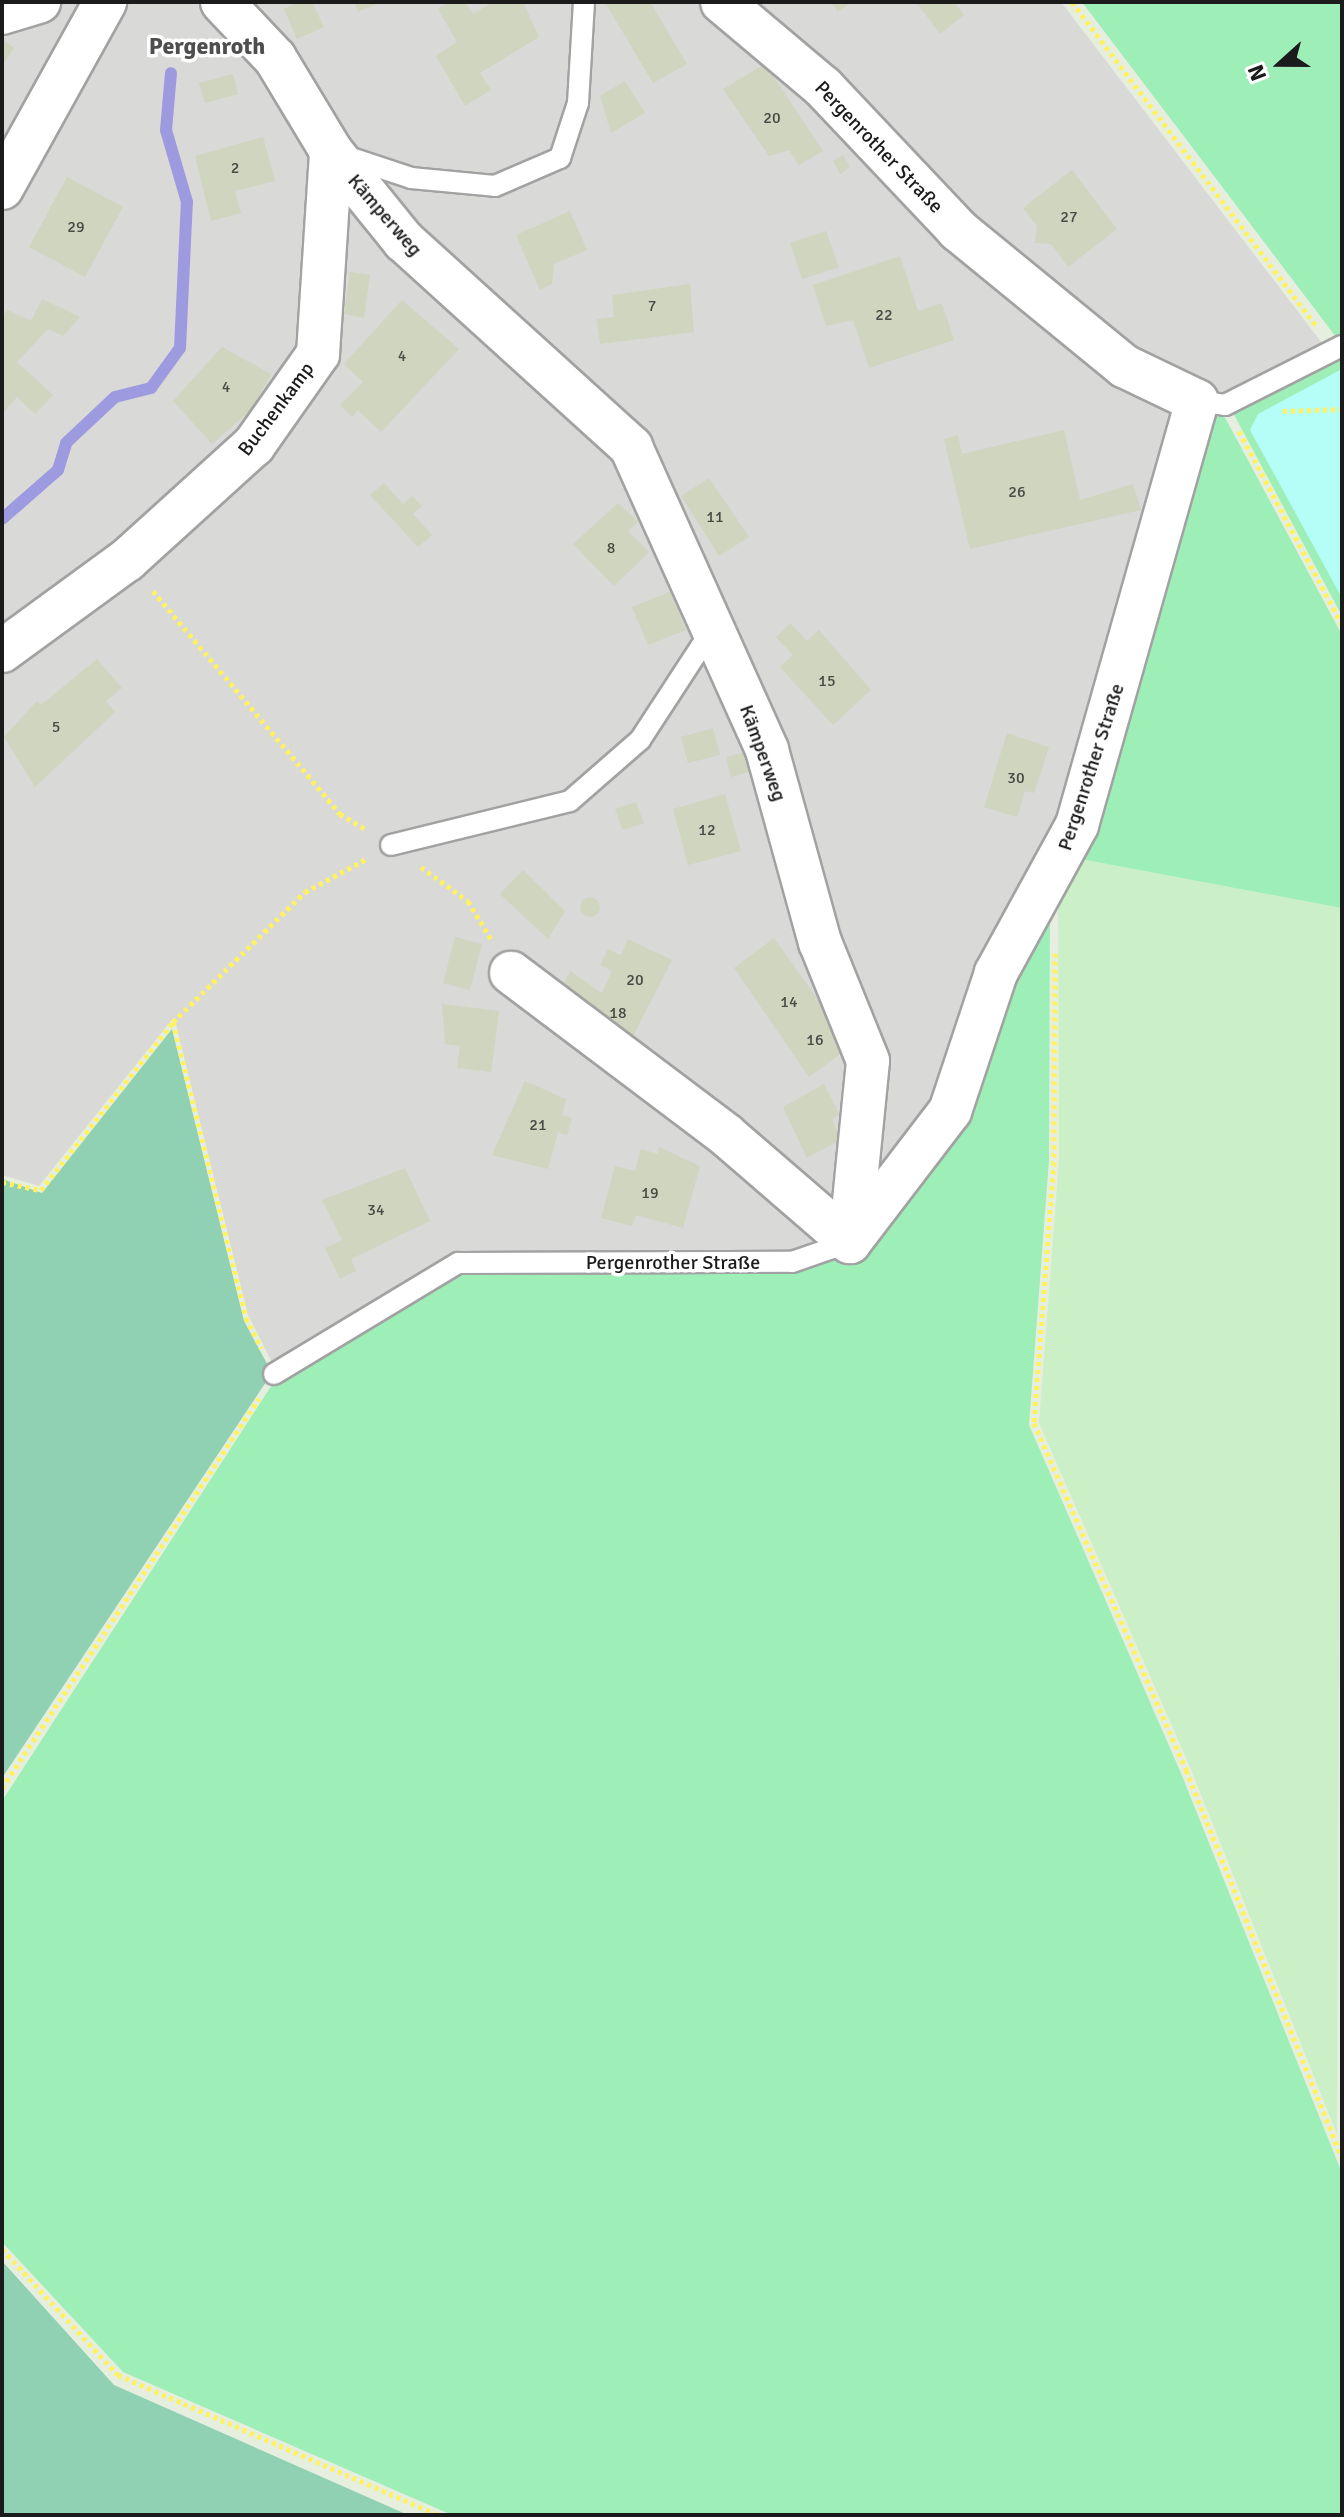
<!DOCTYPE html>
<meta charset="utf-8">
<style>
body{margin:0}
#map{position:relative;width:1344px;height:2517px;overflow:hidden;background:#e6eedf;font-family:Signika,sans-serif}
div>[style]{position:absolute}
.residential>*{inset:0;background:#d9d9d7}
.farmland>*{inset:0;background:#cbefc7}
.grass>*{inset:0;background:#9eeeb8}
.forest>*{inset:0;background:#8fd1b2}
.park>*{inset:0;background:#b5fef7}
.stream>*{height:12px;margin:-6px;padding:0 6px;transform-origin:6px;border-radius:6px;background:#9d9ae0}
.building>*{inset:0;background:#cfd5bf}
.round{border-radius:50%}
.path>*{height:5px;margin-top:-2.5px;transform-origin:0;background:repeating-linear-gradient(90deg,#fff25e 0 4px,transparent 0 8px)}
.roads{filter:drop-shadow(2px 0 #a2a2a2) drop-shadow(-2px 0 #a2a2a2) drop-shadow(0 2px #a2a2a2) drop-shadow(0 -2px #a2a2a2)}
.service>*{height:20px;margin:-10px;padding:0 10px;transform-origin:10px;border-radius:10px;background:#fff}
.minor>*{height:42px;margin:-21px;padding:0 21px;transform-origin:21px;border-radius:21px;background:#fff}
span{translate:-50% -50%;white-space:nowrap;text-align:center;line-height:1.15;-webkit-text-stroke:7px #fff;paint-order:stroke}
.number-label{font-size:16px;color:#484a44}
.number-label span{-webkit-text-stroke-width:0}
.street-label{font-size:20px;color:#1b1b1b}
.quarter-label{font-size:24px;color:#4e4e4e;font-weight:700}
.frame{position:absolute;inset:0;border:4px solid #1b1b1b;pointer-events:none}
.north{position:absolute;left:1240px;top:24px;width:80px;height:80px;-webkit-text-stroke:6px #fff;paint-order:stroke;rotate:249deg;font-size:22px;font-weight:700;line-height:32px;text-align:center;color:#1b1b1b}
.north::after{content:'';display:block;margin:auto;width:28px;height:36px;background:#1b1b1b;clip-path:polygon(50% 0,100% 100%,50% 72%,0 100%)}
</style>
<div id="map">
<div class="residential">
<i style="clip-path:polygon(2px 2px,1061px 2px,1325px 347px,1223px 402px,1074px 823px,946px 1109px,848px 1241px,276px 1370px,248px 1315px,174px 1017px,39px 1186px,2px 1175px)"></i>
</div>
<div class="farmland">
<i style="clip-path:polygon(1070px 857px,1342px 908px,1337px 2134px,1190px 1767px,1039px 1423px,1059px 1159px,1058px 884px)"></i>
</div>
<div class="grass">
<i style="clip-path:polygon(1082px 2px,1342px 2px,1342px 334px,1336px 337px)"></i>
<i style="clip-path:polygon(1342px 358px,1342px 616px,1232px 411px)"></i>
<i style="clip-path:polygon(1200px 410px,1222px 412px,1342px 635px,1342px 908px,1070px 857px)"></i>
<i style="clip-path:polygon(1050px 893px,1049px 1160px,1029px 1425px,1180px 1771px,1342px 2173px,1342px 2515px,452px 2515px,123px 2372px,2px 2242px,2px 1801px,277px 1377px,460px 1268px,793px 1269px,853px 1248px)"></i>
</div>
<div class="forest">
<i style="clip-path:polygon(172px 1029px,244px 1321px,272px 1373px,2px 1778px,2px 1179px,42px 1193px)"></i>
<i style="clip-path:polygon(2px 2261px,114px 2385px,408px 2515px,2px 2515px)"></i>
</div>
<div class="park">
<i style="clip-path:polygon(1342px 369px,1342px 598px,1250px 430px,1258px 414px)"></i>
</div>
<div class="stream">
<i style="left:2px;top:519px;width:74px;rotate:-41.2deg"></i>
<i style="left:58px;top:470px;width:28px;rotate:-73deg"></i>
<i style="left:66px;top:443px;width:67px;rotate:-43.2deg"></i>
<i style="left:115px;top:397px;width:37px;rotate:-14deg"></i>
<i style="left:151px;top:388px;width:49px;rotate:-54.1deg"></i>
<i style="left:180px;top:348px;width:146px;rotate:-87.3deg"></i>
<i style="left:187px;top:202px;width:75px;rotate:-106.3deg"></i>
<i style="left:166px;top:130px;width:57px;rotate:-85deg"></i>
</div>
<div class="building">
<i style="clip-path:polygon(299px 2px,312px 2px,324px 27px,297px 39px,284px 9px)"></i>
<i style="clip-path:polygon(354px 2px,382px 2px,358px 12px)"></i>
<i style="clip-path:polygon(449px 2px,465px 2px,473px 14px,493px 2px,523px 2px,539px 37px,480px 73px,491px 90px,465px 106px,436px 56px,457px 42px,438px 9px)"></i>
<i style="clip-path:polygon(650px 2px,687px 64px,653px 83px,606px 4px)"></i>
<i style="clip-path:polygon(831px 2px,852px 2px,838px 12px)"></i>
<i style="clip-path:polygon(916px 2px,954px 2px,964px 15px,940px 34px)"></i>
<i style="clip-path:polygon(2px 39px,14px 48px,2px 66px)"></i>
<i style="clip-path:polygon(765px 64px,823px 151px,799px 165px,789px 150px,769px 156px,723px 89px)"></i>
<i style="clip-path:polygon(233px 74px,238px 94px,205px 103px,199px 83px)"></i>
<i style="clip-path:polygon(625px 81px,645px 113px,611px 133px,600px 96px)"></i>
<i style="clip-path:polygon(263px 137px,275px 181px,235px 191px,241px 213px,211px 221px,195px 156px)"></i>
<i style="clip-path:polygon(843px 155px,850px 167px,840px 174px,833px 161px)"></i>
<i style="clip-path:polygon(1072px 170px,1117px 229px,1068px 267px,1051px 244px,1035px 243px,1037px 226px,1023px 208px)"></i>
<i style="clip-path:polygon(67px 177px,123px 207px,85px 277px,29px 247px)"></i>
<i style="clip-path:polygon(570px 211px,587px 250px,554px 264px,552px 284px,540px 290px,516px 235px)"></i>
<i style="clip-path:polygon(826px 231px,839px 267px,802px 279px,790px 243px)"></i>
<i style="clip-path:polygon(900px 256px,918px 311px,942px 303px,954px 340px,869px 368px,853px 320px,826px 326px,813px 285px)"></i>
<i style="clip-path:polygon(350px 272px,370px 275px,364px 318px,344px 314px)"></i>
<i style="clip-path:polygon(690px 284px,694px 332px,600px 344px,597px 319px,614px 317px,612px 295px)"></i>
<i style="clip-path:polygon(42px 299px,80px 317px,63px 336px,48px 329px,17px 362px,53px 395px,35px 414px,17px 397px,2px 414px,2px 316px,8px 310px,31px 321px)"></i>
<i style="clip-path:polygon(402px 300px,459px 349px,381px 432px,358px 410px,352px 417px,340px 405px,363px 382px,344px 364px)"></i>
<i style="clip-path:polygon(222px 347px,271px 374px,252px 409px,212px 444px,173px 401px)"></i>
<i style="clip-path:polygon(1064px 430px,1080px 500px,1133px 484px,1141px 510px,970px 549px,944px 439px,958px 435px,962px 454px)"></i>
<i style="clip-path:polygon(709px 478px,749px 537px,719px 556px,681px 496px)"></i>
<i style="clip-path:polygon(384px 483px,403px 504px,412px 496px,422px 506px,413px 514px,432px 535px,418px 547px,370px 495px)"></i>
<i style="clip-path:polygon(618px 503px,638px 522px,628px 531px,649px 552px,614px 586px,573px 544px)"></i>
<i style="clip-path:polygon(670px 592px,686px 630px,648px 645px,632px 607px)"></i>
<i style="clip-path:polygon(790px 623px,807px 641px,819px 630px,871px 690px,833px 725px,780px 667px,793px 655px,776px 637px)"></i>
<i style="clip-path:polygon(97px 659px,122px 688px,106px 701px,115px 712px,35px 787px,4px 737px,37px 701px,41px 705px)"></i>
<i style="clip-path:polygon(713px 728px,720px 755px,688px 763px,681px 737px)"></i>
<i style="clip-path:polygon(1007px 733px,1049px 747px,1034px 793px,1025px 791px,1017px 817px,984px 807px)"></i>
<i style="clip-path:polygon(746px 752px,752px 771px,731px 777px,726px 757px)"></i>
<i style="clip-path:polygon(725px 794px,741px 851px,688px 865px,673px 809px)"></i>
<i style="clip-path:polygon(636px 802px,644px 823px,623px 830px,615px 809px)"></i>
<i style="clip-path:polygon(523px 870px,565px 911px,548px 939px,500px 894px)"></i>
<i class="round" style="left:580px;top:897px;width:20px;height:20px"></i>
<i style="clip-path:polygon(455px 937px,482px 944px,470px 990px,443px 983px)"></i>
<i style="clip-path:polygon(774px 938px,851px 1046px,809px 1077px,734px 968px)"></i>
<i style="clip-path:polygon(628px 939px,672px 960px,630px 1042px,561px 990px,570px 971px,602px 993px,612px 971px,600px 965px,608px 949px,621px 955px)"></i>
<i style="clip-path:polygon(442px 1004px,499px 1011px,491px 1072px,457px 1068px,460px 1046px,445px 1044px)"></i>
<i style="clip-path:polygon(525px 1081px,566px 1099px,562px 1115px,572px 1118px,567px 1135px,558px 1132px,548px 1169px,492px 1155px)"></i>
<i style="clip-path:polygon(824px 1084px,840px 1115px,832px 1119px,840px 1140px,807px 1158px,783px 1107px)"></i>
<i style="clip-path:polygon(659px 1147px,700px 1166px,683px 1228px,636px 1215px,632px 1226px,601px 1218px,615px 1166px,635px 1171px,641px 1149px,658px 1154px)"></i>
<i style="clip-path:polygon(405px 1168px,430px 1221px,351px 1259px,356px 1271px,340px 1279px,325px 1248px,342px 1240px,322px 1200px)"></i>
</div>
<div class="path">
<i style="left:1072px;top:2px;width:406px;rotate:53deg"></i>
<i style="left:1283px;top:411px;width:59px;rotate:-1.9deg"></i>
<i style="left:1239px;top:431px;width:220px;rotate:62deg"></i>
<i style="left:153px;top:591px;width:291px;rotate:50deg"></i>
<i style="left:340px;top:814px;width:31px;rotate:31deg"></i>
<i style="left:421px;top:867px;width:58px;rotate:35.9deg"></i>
<i style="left:468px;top:901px;width:44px;rotate:58.8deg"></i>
<i style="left:1055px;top:953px;width:209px;rotate:90.3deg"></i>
<i style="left:1054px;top:1162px;width:262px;rotate:94.4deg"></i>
<i style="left:1034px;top:1423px;width:379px;rotate:66.3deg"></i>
<i style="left:1186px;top:1770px;width:419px;rotate:68.1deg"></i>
<i style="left:173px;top:1022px;width:305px;rotate:76.1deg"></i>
<i style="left:246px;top:1318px;width:34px;rotate:63deg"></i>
<i style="left:2px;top:1182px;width:40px;rotate:12deg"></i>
<i style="left:41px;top:1190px;width:214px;rotate:-51.8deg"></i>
<i style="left:173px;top:1022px;width:185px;rotate:-44.6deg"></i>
<i style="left:305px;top:892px;width:69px;rotate:-28.4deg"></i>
<i style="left:2px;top:1788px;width:467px;rotate:-56.6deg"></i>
<i style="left:2px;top:2249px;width:171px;rotate:47.4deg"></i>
<i style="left:118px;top:2375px;width:349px;rotate:23.6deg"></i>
</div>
<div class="roads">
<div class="service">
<i style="left:345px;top:156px;width:70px;rotate:18.4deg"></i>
<i style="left:411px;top:178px;width:84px;rotate:5.4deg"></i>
<i style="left:495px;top:186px;width:71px;rotate:-23.3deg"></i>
<i style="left:560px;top:158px;width:58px;rotate:-71.9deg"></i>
<i style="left:578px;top:103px;width:101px;rotate:-86.6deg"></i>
<i style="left:1197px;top:401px;width:28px;rotate:8deg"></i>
<i style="left:1225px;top:405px;width:131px;rotate:-26.8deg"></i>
<i style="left:391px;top:845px;width:184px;rotate:-13.8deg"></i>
<i style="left:570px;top:801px;width:93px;rotate:-41.1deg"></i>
<i style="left:640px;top:740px;width:134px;rotate:-56.9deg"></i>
<i style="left:274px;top:1374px;width:215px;rotate:-31.1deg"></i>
<i style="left:458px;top:1263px;width:334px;rotate:-0.2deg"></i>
<i style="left:792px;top:1262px;width:61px;rotate:-19deg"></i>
</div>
<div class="minor">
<i style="left:222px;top:2px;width:77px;rotate:46.6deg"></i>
<i style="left:275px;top:58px;width:109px;rotate:58.9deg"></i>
<i style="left:331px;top:151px;width:116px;rotate:51deg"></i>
<i style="left:404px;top:241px;width:307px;rotate:42.2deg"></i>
<i style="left:631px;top:447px;width:332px;rotate:65.8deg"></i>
<i style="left:767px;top:750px;width:199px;rotate:74.6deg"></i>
<i style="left:820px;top:942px;width:128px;rotate:68deg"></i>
<i style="left:868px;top:1061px;width:182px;rotate:95.7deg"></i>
<i style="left:850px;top:1242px;width:165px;rotate:-139.2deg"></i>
<i style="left:725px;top:1134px;width:268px;rotate:-143deg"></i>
<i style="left:722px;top:2px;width:132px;rotate:40.1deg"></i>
<i style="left:823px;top:87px;width:197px;rotate:46.6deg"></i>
<i style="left:958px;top:230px;width:215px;rotate:39.3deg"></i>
<i style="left:1124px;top:366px;width:81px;rotate:25.6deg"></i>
<i style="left:1197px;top:401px;width:441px;rotate:105.8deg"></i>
<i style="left:1077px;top:825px;width:169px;rotate:118.7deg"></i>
<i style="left:996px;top:973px;width:145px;rotate:108.4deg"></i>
<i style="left:950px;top:1111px;width:165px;rotate:127.4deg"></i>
<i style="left:2px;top:13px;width:39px;rotate:-17deg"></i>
<i style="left:2px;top:188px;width:213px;rotate:-61deg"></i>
<i style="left:2px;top:651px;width:155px;rotate:-36.1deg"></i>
<i style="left:127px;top:560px;width:171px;rotate:-42.2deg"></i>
<i style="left:254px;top:445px;width:111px;rotate:-54.9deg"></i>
<i style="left:318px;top:354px;width:203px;rotate:-86.3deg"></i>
</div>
</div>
<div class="number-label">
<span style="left:772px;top:118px">20</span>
<span style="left:235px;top:168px">2</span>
<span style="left:1069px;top:217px">27</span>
<span style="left:76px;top:227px">29</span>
<span style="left:652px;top:306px">7</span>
<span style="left:884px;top:315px">22</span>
<span style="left:402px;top:356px">4</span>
<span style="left:226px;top:387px">4</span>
<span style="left:1017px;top:492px">26</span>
<span style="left:715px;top:517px">11</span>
<span style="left:611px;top:548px">8</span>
<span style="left:827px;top:681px">15</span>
<span style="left:56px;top:727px">5</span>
<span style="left:1016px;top:778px">30</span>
<span style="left:707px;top:830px">12</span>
<span style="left:635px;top:980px">20</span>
<span style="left:789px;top:1002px">14</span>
<span style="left:618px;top:1013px">18</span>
<span style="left:815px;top:1040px">16</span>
<span style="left:538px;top:1125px">21</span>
<span style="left:650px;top:1193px">19</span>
<span style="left:376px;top:1210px">34</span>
</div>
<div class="street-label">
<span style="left:879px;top:147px;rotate:46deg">Pergenrother Straße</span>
<span style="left:385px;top:215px;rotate:49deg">Kämperweg</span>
<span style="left:276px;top:409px;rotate:-53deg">Buchenkamp</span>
<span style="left:763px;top:753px;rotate:70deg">Kämperweg</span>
<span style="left:1091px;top:767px;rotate:-72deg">Pergenrother Straße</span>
<span style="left:673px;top:1262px">Pergenrother Straße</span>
</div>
<div class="quarter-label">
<span style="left:207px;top:47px">Pergenroth</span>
</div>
<div class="frame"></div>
<div class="north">N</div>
</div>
